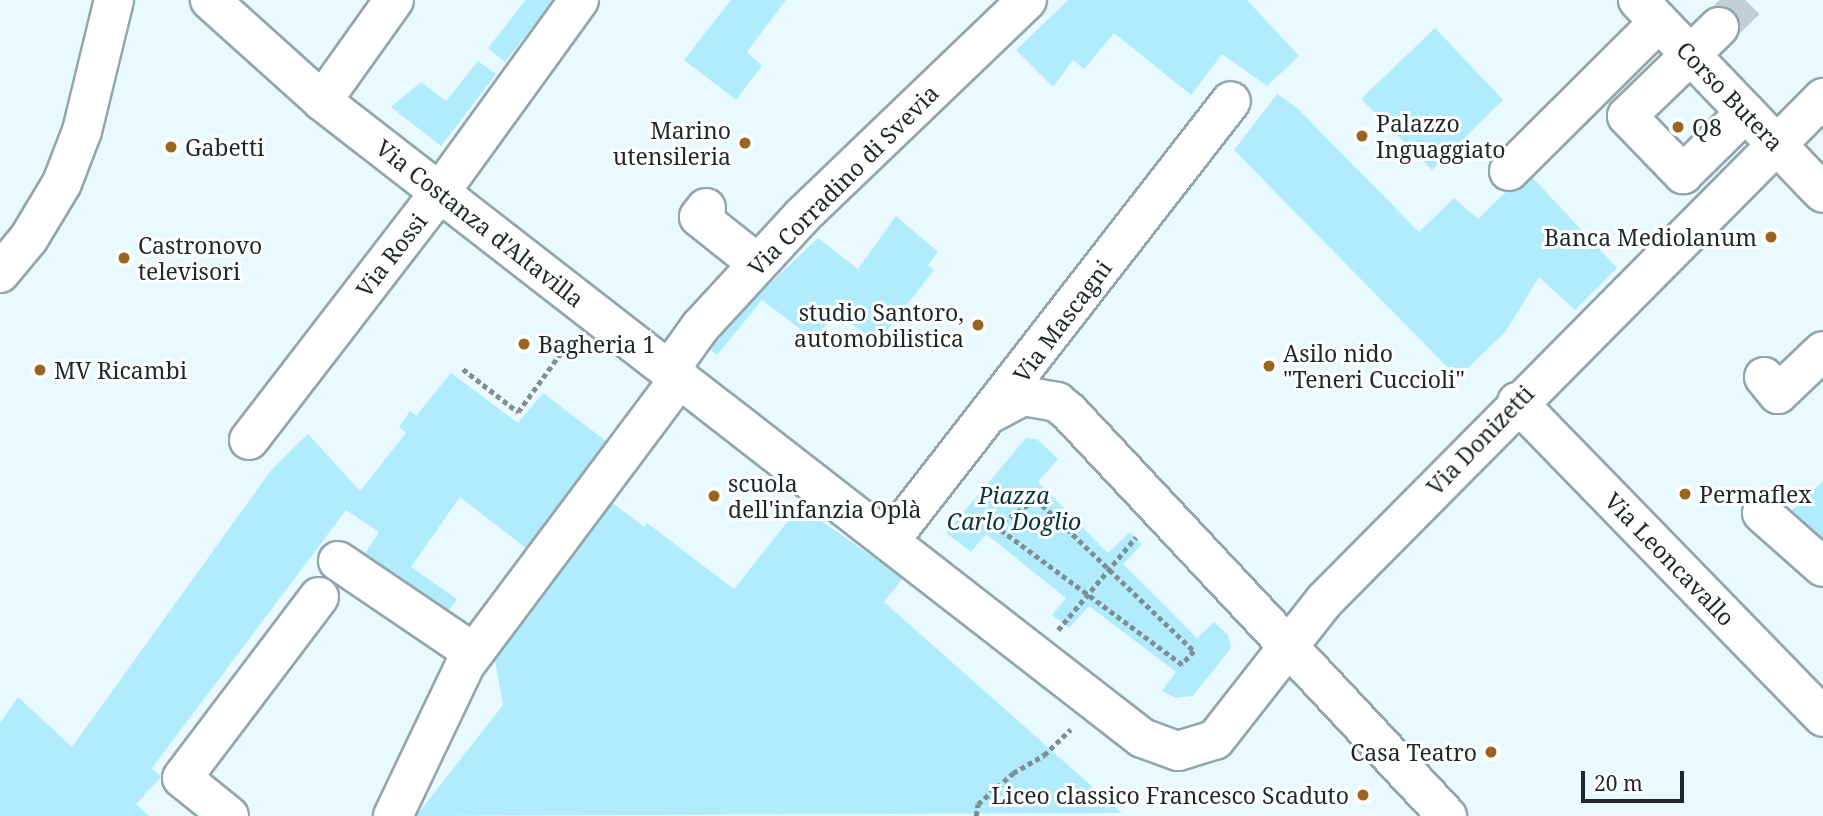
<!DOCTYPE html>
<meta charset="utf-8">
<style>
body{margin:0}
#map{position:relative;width:1823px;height:816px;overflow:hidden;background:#e8faff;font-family:"Noto Serif",serif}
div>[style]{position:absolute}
.green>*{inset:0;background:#b0ecfe}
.minor-tunnel>*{height:38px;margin-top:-19px;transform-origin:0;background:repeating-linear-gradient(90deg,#c0d0d4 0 38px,transparent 0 57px)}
.path>*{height:4.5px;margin-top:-2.25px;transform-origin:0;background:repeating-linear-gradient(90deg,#808e91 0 5px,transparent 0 8.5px)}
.roads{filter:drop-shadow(2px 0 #92a6ad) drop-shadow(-2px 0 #92a6ad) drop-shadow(0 2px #92a6ad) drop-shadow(0 -2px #92a6ad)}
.minor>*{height:38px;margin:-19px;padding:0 19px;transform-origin:19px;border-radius:19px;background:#fff}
.dots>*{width:19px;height:19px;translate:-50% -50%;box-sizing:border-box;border:4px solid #fff;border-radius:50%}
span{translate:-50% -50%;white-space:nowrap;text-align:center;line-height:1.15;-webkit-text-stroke:6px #fff;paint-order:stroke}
.street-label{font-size:23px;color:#1e2729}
.poi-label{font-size:23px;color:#1e2729}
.left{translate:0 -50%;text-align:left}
.right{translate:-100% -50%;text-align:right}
.park-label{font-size:23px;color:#04333e;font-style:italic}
.scale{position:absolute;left:1581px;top:771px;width:103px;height:32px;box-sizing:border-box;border:4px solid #1e2729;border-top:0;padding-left:9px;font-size:21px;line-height:24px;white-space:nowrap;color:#1e2729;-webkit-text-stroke:5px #fff;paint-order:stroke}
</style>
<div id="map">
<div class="green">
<i style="clip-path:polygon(526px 0,553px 0,505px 62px,488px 48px)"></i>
<i style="clip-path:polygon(731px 0,786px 0,747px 52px,762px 66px,736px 100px,684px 60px)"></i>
<i style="clip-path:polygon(1068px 0,1247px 0,1299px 56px,1267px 86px,1222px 54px,1191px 95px,1114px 33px,1084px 69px,1073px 60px,1053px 87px,1016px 50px)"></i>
<i style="clip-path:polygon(1435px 28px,1503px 100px,1432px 170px,1361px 99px)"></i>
<i style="clip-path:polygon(478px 61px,496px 74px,441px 146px,391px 107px,421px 82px,446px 101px)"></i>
<i style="clip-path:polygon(1277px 94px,1297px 108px,1419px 232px,1454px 198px,1478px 219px,1584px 116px,1590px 121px,1532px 177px,1617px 268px,1575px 310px,1539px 277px,1506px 331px,1458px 378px,1234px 150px)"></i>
<i style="clip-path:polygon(896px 216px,938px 252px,928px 265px,934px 270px,878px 342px,835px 313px,815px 340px,762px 300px,717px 355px,705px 345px,818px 238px,858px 269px)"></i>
<i style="clip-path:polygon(451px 373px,518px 423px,543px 393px,606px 441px,527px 549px,460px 497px,411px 567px,457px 599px,446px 614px,362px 558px,379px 532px,346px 510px,152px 768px,161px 777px,136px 804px,149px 816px,0 816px,0 723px,18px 697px,72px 747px,272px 469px,308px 434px,360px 491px,406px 433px,399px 427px,410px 411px,416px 416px)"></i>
<i style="clip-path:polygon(1026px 438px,1037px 439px,1058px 459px,1038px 482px,1108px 553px,1130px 532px,1142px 544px,1123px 564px,1197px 638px,1214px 622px,1228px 635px,1231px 648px,1193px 696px,1176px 698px,1162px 691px,1176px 672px,1089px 606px,1069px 628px,1052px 615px,1066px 598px,986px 534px,971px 552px,946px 533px)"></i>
<i style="clip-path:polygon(1823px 481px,1823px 550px,1785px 517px)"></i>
<i style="clip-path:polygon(606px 498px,644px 527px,647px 523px,734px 589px,800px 506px,903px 578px,884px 602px,1122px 813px,416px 816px,503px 705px,493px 649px)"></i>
</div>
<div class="minor-tunnel">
<i style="left:1719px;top:27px;width:39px;rotate:-44deg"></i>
</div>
<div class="path">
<i style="left:463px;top:369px;width:70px;rotate:38deg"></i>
<i style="left:518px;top:412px;width:90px;rotate:-54deg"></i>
<i style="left:1036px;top:499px;width:219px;rotate:43.9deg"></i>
<i style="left:1194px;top:651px;width:18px;rotate:131deg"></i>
<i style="left:1182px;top:665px;width:232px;rotate:-143.4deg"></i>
<i style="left:996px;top:527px;width:49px;rotate:-35deg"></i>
<i style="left:1058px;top:630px;width:121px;rotate:-50deg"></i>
<i style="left:976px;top:816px;width:12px;rotate:-81deg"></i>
<i style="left:978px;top:804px;width:47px;rotate:-41.5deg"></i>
<i style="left:1013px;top:773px;width:36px;rotate:-30deg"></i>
<i style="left:1044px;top:755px;width:37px;rotate:-44deg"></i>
</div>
<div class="roads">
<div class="minor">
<i style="left:210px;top:0;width:151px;rotate:42deg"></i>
<i style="left:322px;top:101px;width:1038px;rotate:37.84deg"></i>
<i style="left:1142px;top:738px;width:38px;rotate:20deg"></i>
<i style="left:1178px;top:751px;width:39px;rotate:-17deg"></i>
<i style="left:1215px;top:740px;width:177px;rotate:-51.9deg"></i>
<i style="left:1324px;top:601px;width:709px;rotate:-45.23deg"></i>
<i style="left:1638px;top:0;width:267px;rotate:46.2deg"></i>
<i style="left:1719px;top:27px;width:128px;rotate:135.9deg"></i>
<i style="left:1627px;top:116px;width:81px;rotate:46deg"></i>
<i style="left:1683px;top:174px;width:88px;rotate:-44.5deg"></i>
<i style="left:322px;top:101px;width:124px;rotate:-54.5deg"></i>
<i style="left:1509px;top:171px;width:211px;rotate:-44.8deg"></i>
<i style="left:706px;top:208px;width:11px;rotate:128deg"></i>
<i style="left:699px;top:217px;width:75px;rotate:38.5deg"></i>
<i style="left:0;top:273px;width:45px;rotate:-50.4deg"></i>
<i style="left:29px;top:238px;width:64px;rotate:-59deg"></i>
<i style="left:62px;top:183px;width:56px;rotate:-69deg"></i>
<i style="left:82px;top:131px;width:135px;rotate:-76.3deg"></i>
<i style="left:670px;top:369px;width:52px;rotate:-54.5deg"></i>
<i style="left:700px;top:327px;width:152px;rotate:-47.4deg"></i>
<i style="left:803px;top:215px;width:310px;rotate:-43.8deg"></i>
<i style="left:1764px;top:377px;width:22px;rotate:51deg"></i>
<i style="left:1778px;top:394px;width:62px;rotate:-43.7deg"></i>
<i style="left:1517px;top:402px;width:439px;rotate:45.8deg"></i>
<i style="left:993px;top:412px;width:34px;rotate:-28deg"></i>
<i style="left:1023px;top:396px;width:35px;rotate:10deg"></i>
<i style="left:1057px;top:402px;width:17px;rotate:40deg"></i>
<i style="left:1070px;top:413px;width:552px;rotate:46.91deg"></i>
<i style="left:249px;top:440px;width:313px;rotate:-52.4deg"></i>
<i style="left:440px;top:192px;width:237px;rotate:-54.1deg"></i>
<i style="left:1762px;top:513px;width:81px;rotate:41.5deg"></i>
<i style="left:891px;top:539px;width:554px;rotate:-52.18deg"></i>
<i style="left:338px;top:561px;width:164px;rotate:34.1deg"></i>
<i style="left:229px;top:816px;width:60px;rotate:-141deg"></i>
<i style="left:182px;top:778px;width:227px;rotate:-52.9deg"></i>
<i style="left:393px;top:816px;width:167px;rotate:-64.5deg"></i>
<i style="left:465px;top:665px;width:359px;rotate:-53.2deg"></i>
</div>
</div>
<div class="dots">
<i style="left:1678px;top:127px;background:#9c651f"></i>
<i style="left:1362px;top:136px;background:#9c651f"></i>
<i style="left:745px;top:143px;background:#9c651f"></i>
<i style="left:171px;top:147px;background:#9c651f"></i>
<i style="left:1771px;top:237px;background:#9c651f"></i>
<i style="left:124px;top:258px;background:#9c651f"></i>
<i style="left:978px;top:325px;background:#9c651f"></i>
<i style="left:524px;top:344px;background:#9c651f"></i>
<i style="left:1269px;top:366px;background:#9c651f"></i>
<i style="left:40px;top:370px;background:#9c651f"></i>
<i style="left:1685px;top:494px;background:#9c651f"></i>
<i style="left:714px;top:496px;background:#9c651f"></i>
<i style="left:1491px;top:752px;background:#9c651f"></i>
<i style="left:1363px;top:795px;background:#9c651f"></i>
</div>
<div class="street-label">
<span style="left:1730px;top:96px;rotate:46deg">Corso Butera</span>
<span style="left:843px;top:180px;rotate:-45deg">Via Corradino di Svevia</span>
<span style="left:480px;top:223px;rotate:38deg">Via Costanza d'Altavilla</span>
<span style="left:391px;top:255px;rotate:-52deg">Via Rossi</span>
<span style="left:1062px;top:321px;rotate:-53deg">Via Mascagni</span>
<span style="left:1480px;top:440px;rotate:-46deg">Via Donizetti</span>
<span style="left:1670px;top:559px;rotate:46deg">Via Leoncavallo</span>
</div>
<div class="poi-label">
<span class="left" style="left:1376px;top:136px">Palazzo<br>Inguaggiato</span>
<span class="left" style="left:1692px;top:127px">Q8</span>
<span class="right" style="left:731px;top:143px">Marino<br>utensileria</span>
<span class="left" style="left:185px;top:147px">Gabetti</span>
<span class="right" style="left:1757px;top:237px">Banca Mediolanum</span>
<span class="left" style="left:138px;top:258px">Castronovo<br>televisori</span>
<span class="right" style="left:964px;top:325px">studio Santoro,<br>automobilistica</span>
<span class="left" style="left:538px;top:344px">Bagheria 1</span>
<span class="left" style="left:1283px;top:366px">Asilo nido<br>"Teneri Cuccioli"</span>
<span class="left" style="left:54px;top:370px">MV Ricambi</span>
<span class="left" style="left:728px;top:496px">scuola<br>dell'infanzia Oplà</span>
<span class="left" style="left:1699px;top:494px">Permaflex</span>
<span class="right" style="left:1477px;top:752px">Casa Teatro</span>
<span class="right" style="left:1349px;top:795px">Liceo classico Francesco Scaduto</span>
</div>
<div class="park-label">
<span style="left:1014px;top:508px">Piazza<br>Carlo Doglio</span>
</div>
<div class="scale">20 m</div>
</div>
